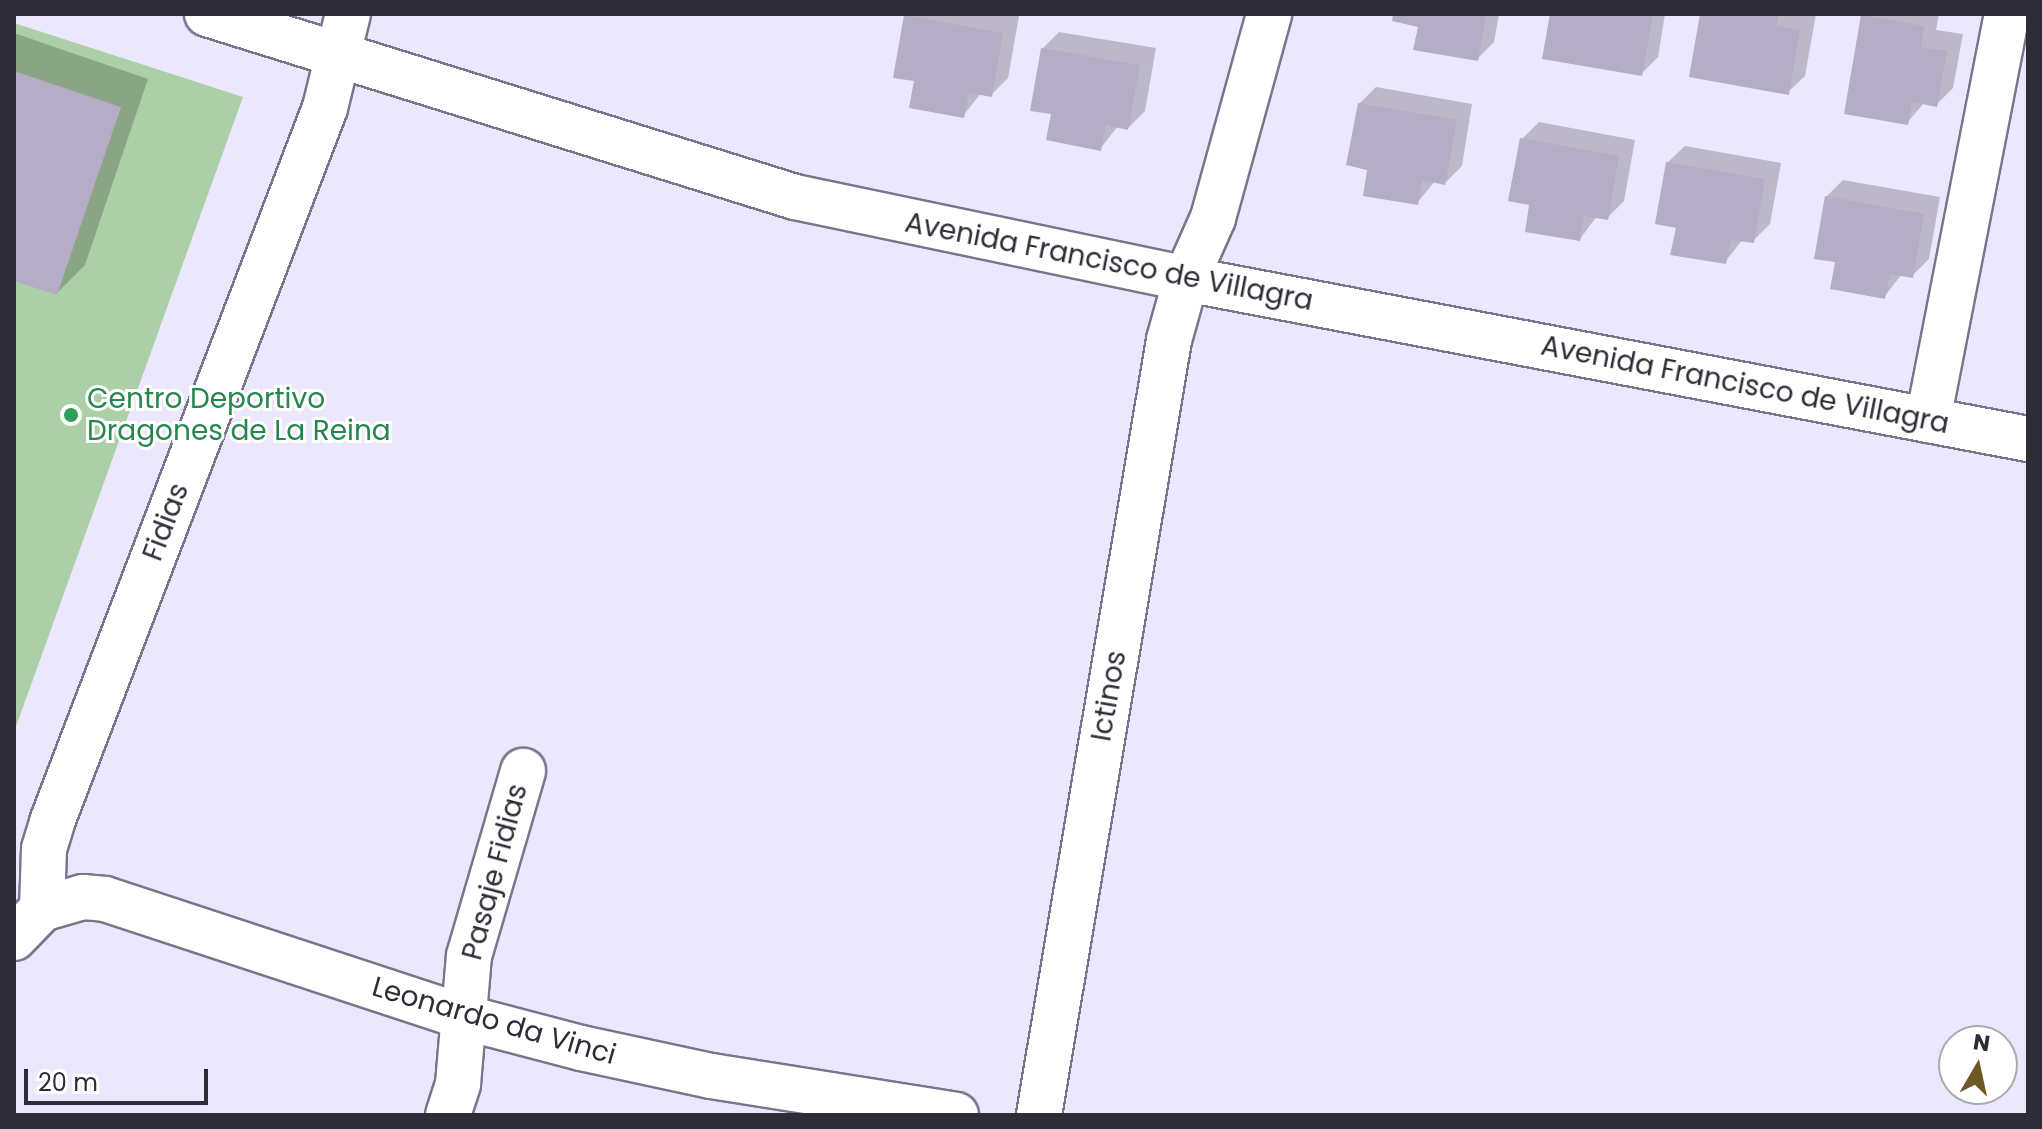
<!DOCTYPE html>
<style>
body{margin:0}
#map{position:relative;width:2042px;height:1129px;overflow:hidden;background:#ebe7fd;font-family:Poppins,sans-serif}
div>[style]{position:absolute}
.green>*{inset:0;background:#accfa8}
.shadow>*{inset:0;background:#0003}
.building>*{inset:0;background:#b4adc5}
.roads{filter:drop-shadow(2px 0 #7a758c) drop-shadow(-2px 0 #7a758c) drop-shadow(0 2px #7a758c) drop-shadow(0 -2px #7a758c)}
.minor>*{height:44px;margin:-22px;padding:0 22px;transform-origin:22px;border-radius:22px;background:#fff}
.dots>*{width:22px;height:22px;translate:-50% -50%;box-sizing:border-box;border:4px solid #fff;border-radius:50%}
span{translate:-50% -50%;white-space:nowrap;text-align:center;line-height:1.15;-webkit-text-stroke:6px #fff;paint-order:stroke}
.street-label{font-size:28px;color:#2e2c36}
.leisure-label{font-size:28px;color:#27864d}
.left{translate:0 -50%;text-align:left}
.frame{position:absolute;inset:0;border:16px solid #2e2c36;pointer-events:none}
.north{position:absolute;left:1938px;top:1025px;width:80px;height:80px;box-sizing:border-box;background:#fff;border:2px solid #ababaf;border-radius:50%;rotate:9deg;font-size:22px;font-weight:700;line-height:32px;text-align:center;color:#2e2c36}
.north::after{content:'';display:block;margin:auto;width:28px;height:36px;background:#6c5927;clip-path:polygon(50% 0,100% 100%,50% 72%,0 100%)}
.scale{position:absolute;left:24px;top:1069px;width:184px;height:36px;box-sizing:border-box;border:4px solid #2e2c36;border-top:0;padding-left:10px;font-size:24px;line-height:28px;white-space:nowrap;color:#2e2c36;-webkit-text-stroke:6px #fff;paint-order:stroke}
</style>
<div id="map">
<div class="green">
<i style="clip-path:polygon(14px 23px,243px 97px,14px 732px)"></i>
</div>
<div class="shadow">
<i style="clip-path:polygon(908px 14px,1019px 16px,1008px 78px,991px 95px,981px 93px,963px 116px,916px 80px)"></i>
<i style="clip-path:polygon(1395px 14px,1499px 14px,1494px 42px,1477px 59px)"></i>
<i style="clip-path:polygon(1552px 14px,1665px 14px,1658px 57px,1641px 74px)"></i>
<i style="clip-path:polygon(1703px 14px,1816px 14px,1805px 76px,1788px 92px)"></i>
<i style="clip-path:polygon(1864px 14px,1939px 14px,1936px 30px,1963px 34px,1953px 88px,1936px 105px,1925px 102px,1907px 123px)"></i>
<i style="clip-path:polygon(1059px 32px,1156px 48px,1145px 111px,1128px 128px,1118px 126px,1100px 149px,1053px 113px,1042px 49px)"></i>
<i style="clip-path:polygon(14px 33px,148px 79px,85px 265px,57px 293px,14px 278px)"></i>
<i style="clip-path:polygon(1376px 87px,1472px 104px,1462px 166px,1445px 183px,1435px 181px,1417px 203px,1369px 168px,1359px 104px)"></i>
<i style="clip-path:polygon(1539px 122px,1635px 140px,1624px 201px,1607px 218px,1597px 216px,1580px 239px,1532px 203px,1522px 139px)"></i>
<i style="clip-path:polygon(1685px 146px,1781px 163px,1770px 224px,1753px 241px,1743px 239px,1725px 262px,1678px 226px,1668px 162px)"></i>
<i style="clip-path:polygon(1843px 180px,1940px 197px,1929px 259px,1912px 276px,1902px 274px,1884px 297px,1837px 261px,1826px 197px)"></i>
</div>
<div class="building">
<i style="clip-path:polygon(1393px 14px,1486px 14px,1478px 61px,1413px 50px,1418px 27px,1392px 21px)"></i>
<i style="clip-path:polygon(1550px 14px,1653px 14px,1642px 76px,1542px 59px)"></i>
<i style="clip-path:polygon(1700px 14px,1779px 14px,1776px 26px,1800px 30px,1789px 95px,1689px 77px)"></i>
<i style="clip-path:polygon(904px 15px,1003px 33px,992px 97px,969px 93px,964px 118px,909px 108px,914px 81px,893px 78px)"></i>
<i style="clip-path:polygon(1861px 15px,1924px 26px,1921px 47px,1947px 51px,1937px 107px,1912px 102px,1908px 125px,1844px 114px)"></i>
<i style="clip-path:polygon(1041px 48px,1140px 65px,1128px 130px,1106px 125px,1101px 151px,1046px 140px,1051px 114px,1030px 111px)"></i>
<i style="clip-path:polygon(14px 71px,121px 107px,57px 295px,14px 281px)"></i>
<i style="clip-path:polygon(1358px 103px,1457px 120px,1445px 185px,1422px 180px,1418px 205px,1363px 196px,1367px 170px,1346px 165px)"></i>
<i style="clip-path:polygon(1520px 138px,1619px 156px,1608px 220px,1584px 216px,1580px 241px,1525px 232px,1529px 205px,1508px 201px)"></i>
<i style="clip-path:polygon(1666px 162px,1765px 179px,1754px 243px,1731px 240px,1726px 264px,1670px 255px,1676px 228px,1655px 224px)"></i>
<i style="clip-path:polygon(1825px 196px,1924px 214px,1913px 278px,1890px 274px,1885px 299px,1830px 289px,1835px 262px,1814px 259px)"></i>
</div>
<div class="roads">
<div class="minor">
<i style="left:207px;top:14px;width:616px;rotate:17.29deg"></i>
<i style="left:795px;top:197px;width:400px;rotate:11.8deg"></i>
<i style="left:1186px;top:279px;width:857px;rotate:10.76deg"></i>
<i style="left:1928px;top:420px;width:414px;rotate:-79deg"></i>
<i style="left:42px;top:909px;width:60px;rotate:-88.1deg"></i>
<i style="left:44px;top:849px;width:28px;rotate:-73deg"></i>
<i style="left:52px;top:822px;width:764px;rotate:-69.08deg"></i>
<i style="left:325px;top:108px;width:97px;rotate:-76.3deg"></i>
<i style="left:14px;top:938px;width:40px;rotate:-46deg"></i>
<i style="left:42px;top:909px;width:43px;rotate:-16.3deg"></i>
<i style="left:83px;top:897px;width:22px;rotate:5deg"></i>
<i style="left:105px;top:899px;width:377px;rotate:18.2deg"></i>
<i style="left:463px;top:1017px;width:122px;rotate:14.7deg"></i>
<i style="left:581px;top:1048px;width:133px;rotate:12.2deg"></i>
<i style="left:711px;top:1076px;width:248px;rotate:9deg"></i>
<i style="left:448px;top:1115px;width:33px;rotate:-72deg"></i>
<i style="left:458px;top:1084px;width:128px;rotate:-85.1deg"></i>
<i style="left:469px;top:956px;width:193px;rotate:-73.7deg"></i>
<i style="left:1039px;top:1115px;width:786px;rotate:-80.48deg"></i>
<i style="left:1169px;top:340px;width:63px;rotate:-74.4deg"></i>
<i style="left:1186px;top:279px;width:67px;rotate:-66.1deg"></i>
<i style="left:1213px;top:218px;width:212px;rotate:-74.6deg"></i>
</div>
</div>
<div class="dots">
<i style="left:71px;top:415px;background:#2e9e5b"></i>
</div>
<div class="street-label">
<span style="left:1109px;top:262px;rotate:11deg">Avenida Francisco de Villagra</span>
<span style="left:1745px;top:385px;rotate:11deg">Avenida Francisco de Villagra</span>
<span style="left:166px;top:522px;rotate:-69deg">Fidias</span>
<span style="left:1109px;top:696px;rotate:-80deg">Ictinos</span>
<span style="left:495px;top:872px;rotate:-75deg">Pasaje Fidias</span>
<span style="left:494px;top:1021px;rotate:16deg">Leonardo da Vinci</span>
</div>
<div class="leisure-label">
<span class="left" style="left:87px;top:415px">Centro Deportivo<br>Dragones de La Reina</span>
</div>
<div class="frame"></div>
<div class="north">N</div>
<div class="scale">20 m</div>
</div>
